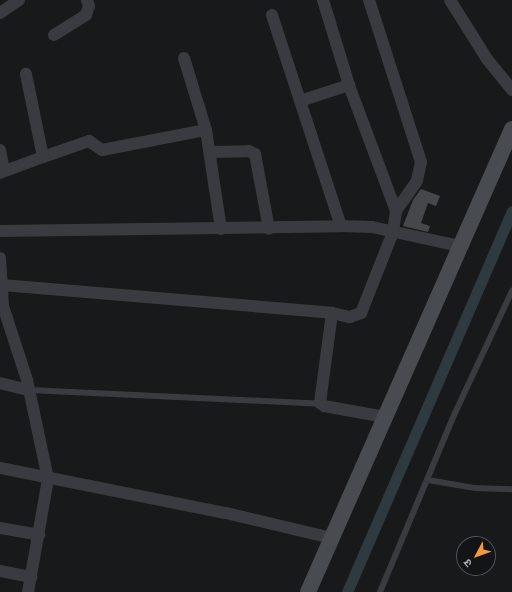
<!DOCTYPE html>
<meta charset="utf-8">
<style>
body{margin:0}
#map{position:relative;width:512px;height:592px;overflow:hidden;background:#18191b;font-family:Cabin,"Noto Sans Devanagari",sans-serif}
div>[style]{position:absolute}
.canal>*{height:11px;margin:-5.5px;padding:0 5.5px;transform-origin:5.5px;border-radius:5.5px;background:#2e3a3f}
.building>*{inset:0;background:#45474b}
.lane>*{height:6px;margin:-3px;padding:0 3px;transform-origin:3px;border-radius:3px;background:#393b40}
.street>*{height:12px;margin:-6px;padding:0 6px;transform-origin:6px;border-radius:6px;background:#393b40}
.secondary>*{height:16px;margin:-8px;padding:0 8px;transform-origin:8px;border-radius:8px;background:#484b50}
span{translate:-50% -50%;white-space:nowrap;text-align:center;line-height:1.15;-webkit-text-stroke:3px #131416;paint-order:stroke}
.north{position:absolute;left:456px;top:536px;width:40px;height:40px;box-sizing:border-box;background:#131416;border:1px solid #505358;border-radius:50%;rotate:229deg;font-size:11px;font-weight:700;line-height:16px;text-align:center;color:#abb2ba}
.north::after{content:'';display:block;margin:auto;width:14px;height:18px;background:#ef9a3c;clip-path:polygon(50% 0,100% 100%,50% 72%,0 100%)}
</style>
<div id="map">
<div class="canal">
<i style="left:347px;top:592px;width:415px;rotate:-66.6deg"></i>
</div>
<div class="building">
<i style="clip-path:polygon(421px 189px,440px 196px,436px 206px,428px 203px,421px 223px,430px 226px,428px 232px,403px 226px,413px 200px)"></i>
</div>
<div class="lane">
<i style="left:29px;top:390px;width:292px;rotate:2.7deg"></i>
<i style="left:428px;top:480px;width:48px;rotate:9.7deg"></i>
<i style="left:475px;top:488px;width:37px;rotate:2deg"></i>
<i style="left:380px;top:592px;width:194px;rotate:-67.3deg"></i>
<i style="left:455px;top:413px;width:135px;rotate:-65deg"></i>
</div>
<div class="street">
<i style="left:369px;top:0;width:170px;rotate:72.2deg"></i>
<i style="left:421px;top:162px;width:19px;rotate:102deg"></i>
<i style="left:417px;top:181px;width:37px;rotate:125deg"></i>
<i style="left:450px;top:0;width:70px;rotate:57.9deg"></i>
<i style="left:487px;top:59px;width:40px;rotate:51deg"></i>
<i style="left:0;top:13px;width:23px;rotate:-34deg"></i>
<i style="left:272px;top:15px;width:222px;rotate:71.9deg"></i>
<i style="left:54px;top:35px;width:38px;rotate:-32deg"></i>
<i style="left:86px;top:15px;width:9px;rotate:-72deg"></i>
<i style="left:89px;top:6px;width:6px;rotate:-108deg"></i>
<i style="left:184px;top:58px;width:75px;rotate:73deg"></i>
<i style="left:206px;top:130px;width:100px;rotate:81.4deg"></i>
<i style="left:300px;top:101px;width:52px;rotate:-18.1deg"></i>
<i style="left:0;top:150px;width:21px;rotate:79deg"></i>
<i style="left:210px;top:152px;width:39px;rotate:-1deg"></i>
<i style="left:249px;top:151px;width:7px;rotate:27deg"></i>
<i style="left:255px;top:154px;width:76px;rotate:79.4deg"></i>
<i style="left:43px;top:157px;width:49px;rotate:-19.2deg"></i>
<i style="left:89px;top:141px;width:16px;rotate:35deg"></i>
<i style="left:102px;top:150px;width:106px;rotate:-10.9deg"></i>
<i style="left:0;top:173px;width:46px;rotate:-20.4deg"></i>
<i style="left:43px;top:157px;width:85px;rotate:-101.6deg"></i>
<i style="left:0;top:231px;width:341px;rotate:-0.8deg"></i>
<i style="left:341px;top:226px;width:31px;rotate:2deg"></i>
<i style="left:372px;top:227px;width:89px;rotate:12.3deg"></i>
<i style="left:0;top:258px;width:48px;rotate:86.4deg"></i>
<i style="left:3px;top:306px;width:78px;rotate:72deg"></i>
<i style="left:27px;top:380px;width:101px;rotate:78deg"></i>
<i style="left:48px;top:479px;width:115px;rotate:100deg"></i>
<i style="left:2px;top:285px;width:331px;rotate:4.8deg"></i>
<i style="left:332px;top:313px;width:18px;rotate:13deg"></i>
<i style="left:350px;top:317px;width:12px;rotate:-20deg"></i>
<i style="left:361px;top:313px;width:87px;rotate:-68.4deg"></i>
<i style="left:393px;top:232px;width:21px;rotate:-82deg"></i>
<i style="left:396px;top:211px;width:134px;rotate:-110.5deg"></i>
<i style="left:349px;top:85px;width:89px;rotate:-107deg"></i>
<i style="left:332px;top:313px;width:91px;rotate:97.6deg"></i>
<i style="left:320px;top:403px;width:5px;rotate:37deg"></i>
<i style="left:324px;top:406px;width:62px;rotate:10.2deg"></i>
<i style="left:0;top:383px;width:30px;rotate:14deg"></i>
<i style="left:0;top:468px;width:230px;rotate:11.3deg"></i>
<i style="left:226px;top:513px;width:109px;rotate:13.3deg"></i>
<i style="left:0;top:528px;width:40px;rotate:10deg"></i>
<i style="left:0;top:571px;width:32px;rotate:11deg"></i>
</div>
<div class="secondary">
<i style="left:308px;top:592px;width:506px;rotate:-66.22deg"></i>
</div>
<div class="north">उ</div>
</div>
